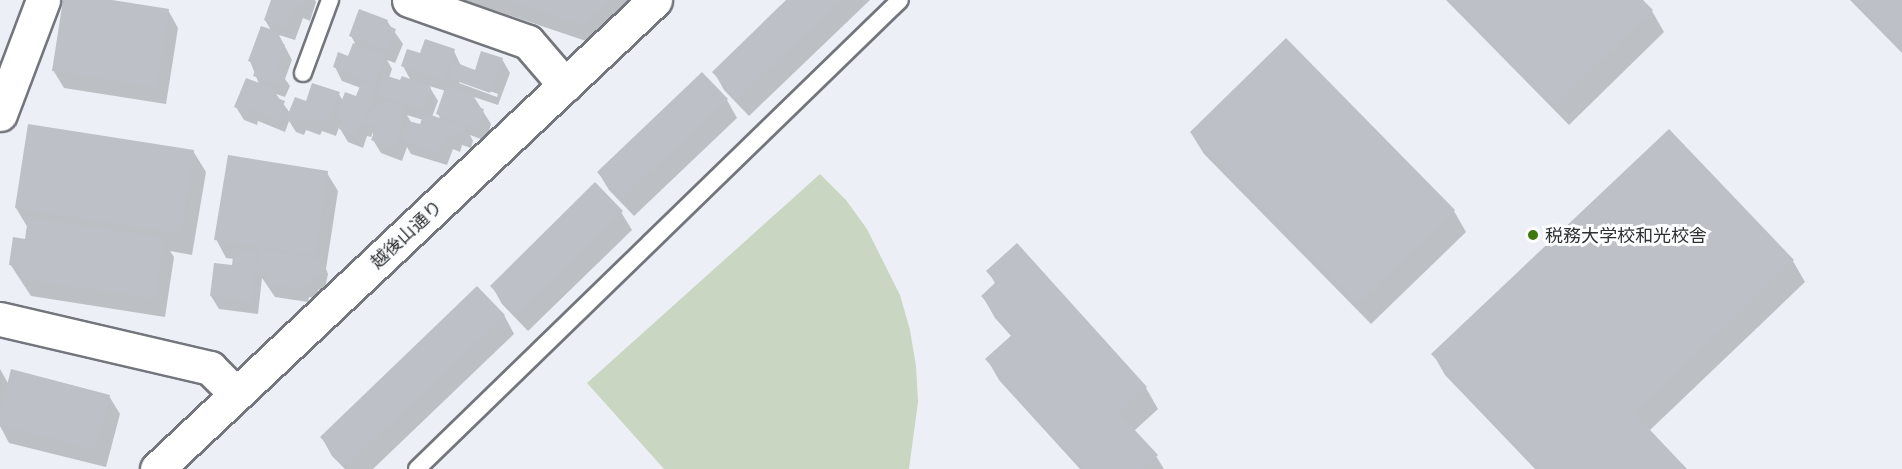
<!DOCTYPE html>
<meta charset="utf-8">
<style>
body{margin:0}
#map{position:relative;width:1902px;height:469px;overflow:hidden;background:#ecf0f6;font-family:"Noto Serif","Noto Sans JP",serif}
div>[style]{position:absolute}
.green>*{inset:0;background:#c9d7c2}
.shadow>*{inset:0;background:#0003}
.building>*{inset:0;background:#bdc0c6}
.roads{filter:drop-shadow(2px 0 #73767c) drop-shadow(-2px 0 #73767c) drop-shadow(0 2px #73767c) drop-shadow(0 -2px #73767c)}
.lane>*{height:16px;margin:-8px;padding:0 8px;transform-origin:8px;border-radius:8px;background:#fff}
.street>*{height:33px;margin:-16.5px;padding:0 16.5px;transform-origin:16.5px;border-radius:16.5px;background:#fff}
.secondary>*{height:33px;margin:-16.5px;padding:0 16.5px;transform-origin:16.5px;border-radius:16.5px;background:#fff}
.dots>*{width:16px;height:16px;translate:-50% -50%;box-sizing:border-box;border:3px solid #fcfdfe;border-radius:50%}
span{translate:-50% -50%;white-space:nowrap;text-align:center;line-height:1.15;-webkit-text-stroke:6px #fcfdfe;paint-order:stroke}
.street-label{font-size:18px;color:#2e3032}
.poi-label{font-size:18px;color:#2e3032}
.left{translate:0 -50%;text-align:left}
</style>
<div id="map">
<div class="green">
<i style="clip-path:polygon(820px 174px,846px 200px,867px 229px,900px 295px,910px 330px,916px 366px,918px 402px,909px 469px,664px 469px,587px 383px)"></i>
</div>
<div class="shadow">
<i style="clip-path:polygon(64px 0,102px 0,168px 10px,178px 28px,166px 104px,64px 88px,53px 70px)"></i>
<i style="clip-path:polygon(evenodd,272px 0,315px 0,316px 2px,310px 21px,303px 18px,295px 40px,279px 35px,292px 60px,285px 79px,290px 86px,285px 97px,276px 94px,290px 113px,307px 103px,339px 94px,343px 101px,357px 98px,361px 88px,342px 81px,335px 67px,349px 58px,355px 43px,351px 36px,387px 21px,403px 44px,395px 63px,387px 60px,392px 69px,389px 78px,401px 82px,411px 81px,403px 66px,421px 55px,454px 51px,461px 66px,475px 72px,502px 59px,510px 73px,498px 105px,474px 97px,491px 124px,486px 141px,470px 135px,473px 141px,471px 148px,462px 145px,460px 152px,453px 149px,447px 165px,411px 154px,407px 147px,402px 161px,381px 153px,373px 140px,373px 132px,371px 137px,367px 136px,363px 148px,348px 142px,339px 127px,336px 136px,322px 131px,320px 135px,306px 130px,304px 135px,296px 132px,289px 121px,285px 132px,258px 121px,257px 125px,244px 120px,236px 107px,259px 84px,250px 61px,272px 32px,265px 20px,272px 0,459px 80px,498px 94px,497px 97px,459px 83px,459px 80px,272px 0,429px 86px,446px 91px,438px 114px,441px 120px,432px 117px,438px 101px,429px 86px,272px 0,407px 115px,423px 120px,421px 126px,411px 122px,407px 115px)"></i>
<i style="clip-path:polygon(464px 0,640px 0,592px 43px)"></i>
<i style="clip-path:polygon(789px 0,870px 0,749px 116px,724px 90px,714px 72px)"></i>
<i style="clip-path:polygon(1446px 0,1641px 0,1652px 11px,1664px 32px,1569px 125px)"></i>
<i style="clip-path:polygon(1850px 0,1902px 0,1902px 53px)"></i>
<i style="clip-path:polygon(702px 74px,727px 100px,737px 118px,634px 216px,609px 190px,598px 172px)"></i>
<i style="clip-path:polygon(1669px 131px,1793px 261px,1805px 282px,1649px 431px,1685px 469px,1535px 469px,1445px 375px,1433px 354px)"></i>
<i style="clip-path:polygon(1191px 133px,1454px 211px,1466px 232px,1371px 324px,1204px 154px)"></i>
<i style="clip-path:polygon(193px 151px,206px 172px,192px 255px,170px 251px,174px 257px,165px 317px,31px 296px,10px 264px,26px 240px,28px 228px,16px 208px)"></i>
<i style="clip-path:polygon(327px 173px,338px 191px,326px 269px,328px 274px,325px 288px,318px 290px,317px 299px,309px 297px,308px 302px,275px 297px,262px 278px,258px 314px,219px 309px,211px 296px,233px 267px,234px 259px,226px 258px,216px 239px)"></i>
<i style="clip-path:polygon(621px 212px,632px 230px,528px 331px,502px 304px,492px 286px)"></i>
<i style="clip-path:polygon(988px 271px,1146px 388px,1158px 409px,1134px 431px,1156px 456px,1164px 469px,1080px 469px,999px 380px,987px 359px,1012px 337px,995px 318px,983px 297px,996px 285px)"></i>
<i style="clip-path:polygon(504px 315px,514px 334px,373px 469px,345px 469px,332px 456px,322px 438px)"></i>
<i style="clip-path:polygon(0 369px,9px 385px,109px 396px,120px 414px,106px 467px,9px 443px,0 426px)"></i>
</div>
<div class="building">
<i style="clip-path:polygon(63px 0,112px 0,169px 9px,156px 87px,52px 71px)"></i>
<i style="clip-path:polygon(271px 0,306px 0,303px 8px,295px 5px,287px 28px,264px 20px)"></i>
<i style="clip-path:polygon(507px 0,610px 0,582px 26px)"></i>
<i style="clip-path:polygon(786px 0,841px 0,738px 99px,712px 72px)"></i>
<i style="clip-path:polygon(1452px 0,1643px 0,1653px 10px,1556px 105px)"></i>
<i style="clip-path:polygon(1857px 0,1902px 0,1902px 46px)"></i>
<i style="clip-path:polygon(359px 9px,388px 20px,386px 25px,396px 29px,388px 50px,349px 36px)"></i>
<i style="clip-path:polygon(261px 26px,279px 32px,276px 41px,285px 45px,277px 69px,283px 71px,278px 85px,253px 76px,257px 65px,248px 61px)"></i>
<i style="clip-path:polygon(1286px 38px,1455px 210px,1358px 304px,1190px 132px)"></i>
<i style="clip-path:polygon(425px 39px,455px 49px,444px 81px,401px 66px,407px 49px,420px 53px)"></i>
<i style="clip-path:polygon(353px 43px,385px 55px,374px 83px,333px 67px,338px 52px,348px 56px)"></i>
<i style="clip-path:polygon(481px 51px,503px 58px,490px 93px,448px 78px,454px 62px,475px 70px)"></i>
<i style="clip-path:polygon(702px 72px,728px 99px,622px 199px,597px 172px)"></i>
<i style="clip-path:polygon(384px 75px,400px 80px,402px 76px,431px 87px,423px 110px,377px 94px)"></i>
<i style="clip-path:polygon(246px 78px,275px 89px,272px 96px,285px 101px,277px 120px,251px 109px,249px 113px,234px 107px)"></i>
<i style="clip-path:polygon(362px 81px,377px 86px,363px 124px,360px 123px,355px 135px,339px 129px,342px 118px,336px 116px,345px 92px,356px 96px)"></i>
<i style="clip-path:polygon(312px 83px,340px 92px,328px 123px,315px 118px,313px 123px,299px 118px,297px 123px,286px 119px,295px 97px,306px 101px)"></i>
<i style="clip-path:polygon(446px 85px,475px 95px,471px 105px,484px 109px,478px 128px,436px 114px)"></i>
<i style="clip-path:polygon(381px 99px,405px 107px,399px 125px,402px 126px,394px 148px,371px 140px,376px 127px,366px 124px,372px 108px,377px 110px)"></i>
<i style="clip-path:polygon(424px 113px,466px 126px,463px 135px,455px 132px,452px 139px,445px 137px,440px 153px,402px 140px,408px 121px,420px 124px)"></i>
<i style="clip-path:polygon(28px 124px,194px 150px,181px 234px,15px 208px)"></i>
<i style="clip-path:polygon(1669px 129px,1794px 260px,1634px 413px,1687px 469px,1541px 469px,1431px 354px)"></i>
<i style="clip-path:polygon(228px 155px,328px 171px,315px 255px,214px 240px)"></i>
<i style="clip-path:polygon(595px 182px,623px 211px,517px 314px,490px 286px)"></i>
<i style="clip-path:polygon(28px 217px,164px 238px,155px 299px,19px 278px,21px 267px,9px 265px,13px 237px,25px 239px)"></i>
<i style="clip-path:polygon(1017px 243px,1147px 387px,1119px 413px,1158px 455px,1142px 469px,1085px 469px,985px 359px,1014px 333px,981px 296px,996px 282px,986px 271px)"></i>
<i style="clip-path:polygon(234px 248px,257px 251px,251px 301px,210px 296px,214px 263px,232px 265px)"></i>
<i style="clip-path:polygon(260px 249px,321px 259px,318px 275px,311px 277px,310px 286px,302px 285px,301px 289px,266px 284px,268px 273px,256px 271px)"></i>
<i style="clip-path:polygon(477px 286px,505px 315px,347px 466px,320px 437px)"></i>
<i style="clip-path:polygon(11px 369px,110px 395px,96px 450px,0 425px,0 414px)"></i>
</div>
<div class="roads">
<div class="lane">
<i style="left:303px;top:73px;width:78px;rotate:-69.7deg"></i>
<i style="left:417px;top:469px;width:673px;rotate:-44.16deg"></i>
</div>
<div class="street">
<i style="left:409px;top:0;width:126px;rotate:19.4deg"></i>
<i style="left:528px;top:42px;width:57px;rotate:49.3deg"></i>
<i style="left:0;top:114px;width:122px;rotate:-69.3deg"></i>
<i style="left:0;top:319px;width:216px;rotate:13.1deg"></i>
<i style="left:210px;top:368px;width:37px;rotate:45deg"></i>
</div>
<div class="secondary">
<i style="left:157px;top:469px;width:684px;rotate:-43.28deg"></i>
</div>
</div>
<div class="dots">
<i style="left:1533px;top:235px;background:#3e780f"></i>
</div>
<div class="street-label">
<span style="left:406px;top:234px;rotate:-43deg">越後山通り</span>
</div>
<div class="poi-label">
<span class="left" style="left:1545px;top:235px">税務大学校和光校舎</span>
</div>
</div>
